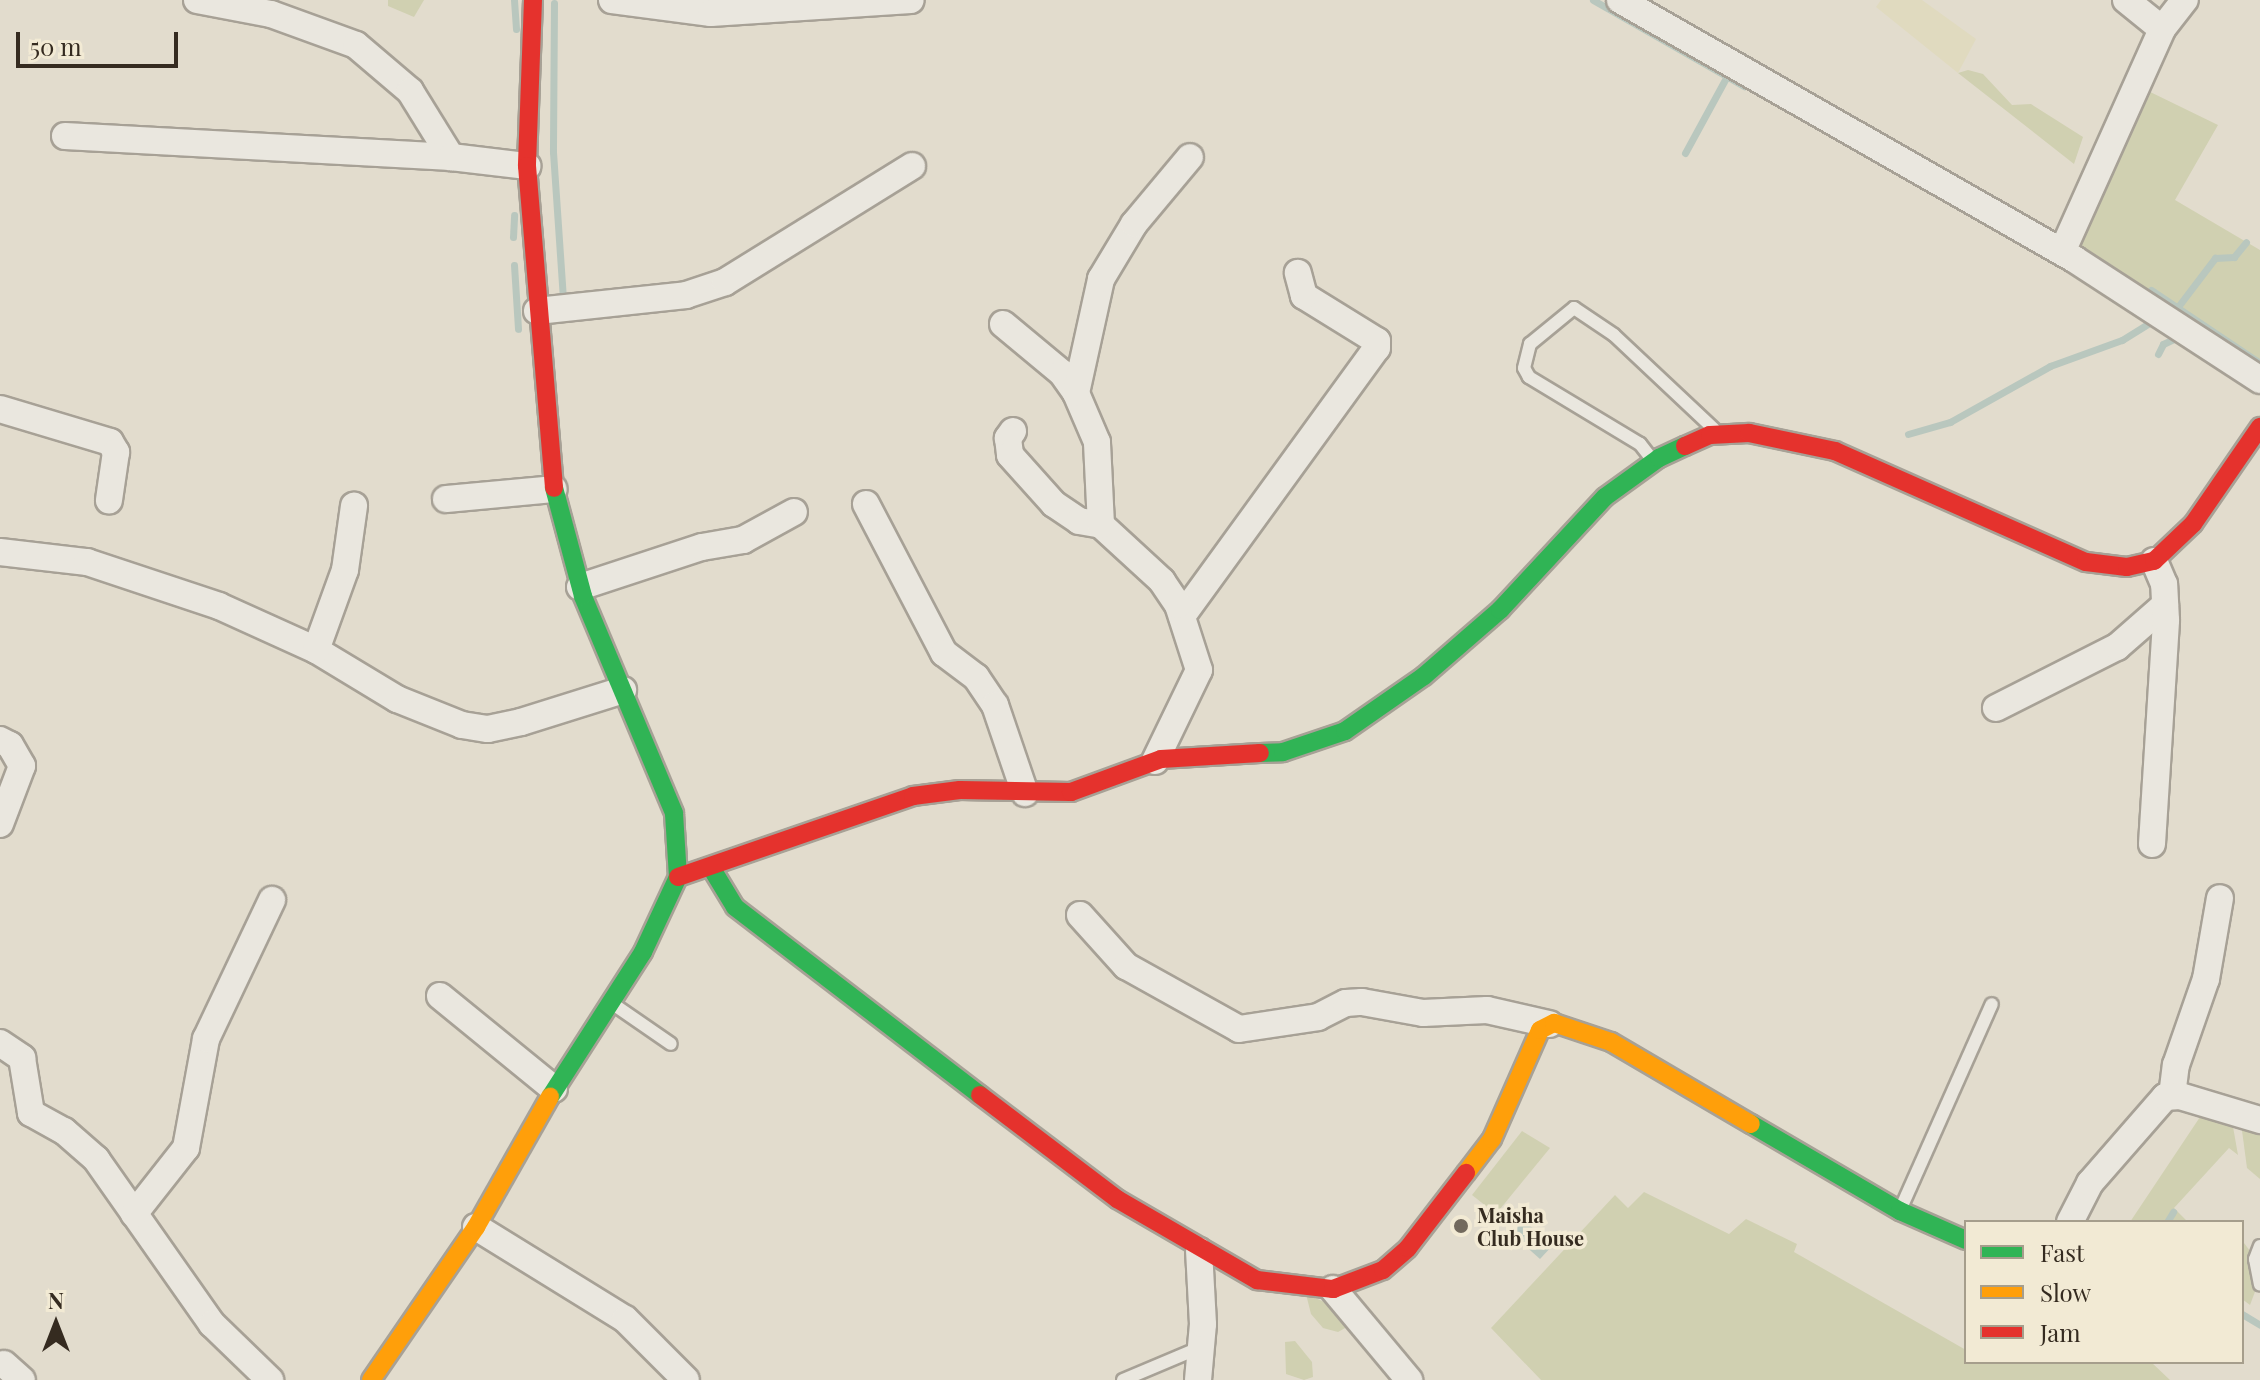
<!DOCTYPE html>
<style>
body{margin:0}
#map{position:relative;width:2260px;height:1380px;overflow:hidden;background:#e2dccd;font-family:"Playfair Display",serif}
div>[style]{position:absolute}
.farmland>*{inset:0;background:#e0dabf}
.green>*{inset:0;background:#d0d0b1}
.water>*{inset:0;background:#b9c7be}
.stream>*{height:7px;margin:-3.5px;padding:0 3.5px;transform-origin:3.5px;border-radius:3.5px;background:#b9c7be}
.roads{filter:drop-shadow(2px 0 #a7a196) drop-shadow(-2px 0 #a7a196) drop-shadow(0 2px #a7a196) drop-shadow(0 -2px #a7a196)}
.lane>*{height:12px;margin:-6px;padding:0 6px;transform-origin:6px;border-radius:6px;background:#eae7df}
.street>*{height:26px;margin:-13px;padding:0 13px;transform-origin:13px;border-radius:13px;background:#eae7df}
.fast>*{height:18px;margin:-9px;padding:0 9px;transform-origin:9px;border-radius:9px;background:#30b455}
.slow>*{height:18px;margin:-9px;padding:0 9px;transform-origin:9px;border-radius:9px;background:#ff9f0a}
.jam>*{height:18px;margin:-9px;padding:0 9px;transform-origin:9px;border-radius:9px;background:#e5322d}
.dots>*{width:22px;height:22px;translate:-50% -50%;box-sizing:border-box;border:4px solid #f2ead4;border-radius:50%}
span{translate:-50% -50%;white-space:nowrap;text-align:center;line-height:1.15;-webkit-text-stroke:7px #f2ead4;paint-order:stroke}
.poi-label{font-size:20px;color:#352b20;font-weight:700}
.left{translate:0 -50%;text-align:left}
.legend{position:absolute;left:1964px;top:1220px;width:280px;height:144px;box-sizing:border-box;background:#f2ead4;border:2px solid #a69e8c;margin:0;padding:10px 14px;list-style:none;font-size:24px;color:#352b20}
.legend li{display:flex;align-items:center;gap:16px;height:40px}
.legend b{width:40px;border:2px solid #a69e8c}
.north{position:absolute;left:16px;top:1284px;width:80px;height:80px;-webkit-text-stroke:6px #f2ead4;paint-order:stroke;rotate:0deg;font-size:22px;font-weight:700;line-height:32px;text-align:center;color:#352b20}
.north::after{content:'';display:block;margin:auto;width:28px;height:36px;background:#352b20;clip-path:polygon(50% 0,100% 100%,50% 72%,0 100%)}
.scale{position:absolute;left:16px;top:32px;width:162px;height:36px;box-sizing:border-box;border:4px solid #352b20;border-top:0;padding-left:10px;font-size:24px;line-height:28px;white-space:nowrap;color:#352b20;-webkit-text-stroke:6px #f2ead4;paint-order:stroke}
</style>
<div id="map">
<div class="farmland">
<i style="clip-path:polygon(1881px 0,1922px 0,1976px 39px,1958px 73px,1876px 7px)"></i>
</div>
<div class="green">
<i style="clip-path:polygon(388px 0,424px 0,414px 17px,388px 6px)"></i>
<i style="clip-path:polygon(1968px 70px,1983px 74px,2012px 105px,2031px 104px,2083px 137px,2074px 164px,1958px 73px)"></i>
<i style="clip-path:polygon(2140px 87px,2218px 125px,2175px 200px,2260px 250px,2260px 368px,2079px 255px,2074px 237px)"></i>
<i style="clip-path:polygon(2206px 1108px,2232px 1121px,2238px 1155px,2229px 1148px,2174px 1208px,2188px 1222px,2130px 1222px)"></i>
<i style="clip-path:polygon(2241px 1123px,2260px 1128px,2260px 1179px,2247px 1168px)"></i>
<i style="clip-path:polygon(1522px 1131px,1550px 1148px,1496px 1214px,1472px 1195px)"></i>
<i style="clip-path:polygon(1644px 1192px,1729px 1234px,1746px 1219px,1797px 1244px,1794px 1252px,1966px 1350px,1966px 1362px,2151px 1362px,2170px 1380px,1541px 1380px,1491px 1328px,1615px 1195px,1628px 1208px)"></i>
<i style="clip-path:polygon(2244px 1243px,2253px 1255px,2256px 1289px,2250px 1305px,2242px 1299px)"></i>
<i style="clip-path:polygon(1306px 1294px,1343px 1310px,1347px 1327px,1338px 1332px,1323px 1328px,1311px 1314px)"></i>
<i style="clip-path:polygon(1295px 1341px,1312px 1362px,1313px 1377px,1304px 1380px,1286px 1374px,1285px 1342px)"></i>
</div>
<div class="water">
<i style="clip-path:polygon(1523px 1220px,1553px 1245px,1540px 1259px,1512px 1234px)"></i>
</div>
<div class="stream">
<i style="left:514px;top:0;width:29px;rotate:86deg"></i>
<i style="left:1593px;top:0;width:174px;rotate:29.7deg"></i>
<i style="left:554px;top:3px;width:149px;rotate:90.4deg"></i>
<i style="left:553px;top:152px;width:148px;rotate:86.1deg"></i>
<i style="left:1685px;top:153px;width:88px;rotate:-61.4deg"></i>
<i style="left:513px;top:237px;width:22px;rotate:-87deg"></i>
<i style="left:514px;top:265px;width:64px;rotate:86.4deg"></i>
<i style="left:2151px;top:290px;width:131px;rotate:33.8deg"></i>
<i style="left:2177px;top:308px;width:63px;rotate:-52.8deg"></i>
<i style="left:2215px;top:258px;width:19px;rotate:-3deg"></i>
<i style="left:2234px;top:257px;width:19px;rotate:-51deg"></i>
<i style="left:2158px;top:354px;width:11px;rotate:-63deg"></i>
<i style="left:2163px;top:344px;width:17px;rotate:-25deg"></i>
<i style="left:1908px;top:434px;width:44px;rotate:-15.9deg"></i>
<i style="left:1950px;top:422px;width:115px;rotate:-29.2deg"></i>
<i style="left:2050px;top:366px;width:77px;rotate:-19.9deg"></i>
<i style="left:2122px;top:340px;width:36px;rotate:-32deg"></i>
<i style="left:2167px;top:1222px;width:12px;rotate:-59deg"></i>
<i style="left:2242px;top:1314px;width:21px;rotate:31deg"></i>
</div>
<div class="roads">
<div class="lane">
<i style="left:1651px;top:458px;width:18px;rotate:-128deg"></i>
<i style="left:1640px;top:444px;width:130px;rotate:-148.9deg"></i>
<i style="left:1529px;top:377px;width:10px;rotate:-119deg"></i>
<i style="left:1524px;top:368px;width:25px;rotate:-76deg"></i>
<i style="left:1530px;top:344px;width:57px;rotate:-39.3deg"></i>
<i style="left:1574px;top:308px;width:48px;rotate:34deg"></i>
<i style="left:1614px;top:335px;width:137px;rotate:43.2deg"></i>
<i style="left:613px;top:1004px;width:70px;rotate:34.6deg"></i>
<i style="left:1901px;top:1208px;width:223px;rotate:-66deg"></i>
<i style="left:2260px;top:1246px;width:14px;rotate:111deg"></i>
<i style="left:2255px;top:1259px;width:26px;rotate:79deg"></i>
<i style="left:1123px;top:1380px;width:85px;rotate:-22.9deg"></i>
</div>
<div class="street">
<i style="left:197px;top:0;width:75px;rotate:10.7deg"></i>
<i style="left:271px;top:14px;width:90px;rotate:20deg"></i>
<i style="left:356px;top:45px;width:71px;rotate:40.4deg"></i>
<i style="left:410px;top:91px;width:78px;rotate:58.2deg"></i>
<i style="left:612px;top:0;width:100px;rotate:7.5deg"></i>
<i style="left:711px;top:13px;width:200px;rotate:-3.7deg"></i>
<i style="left:1620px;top:0;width:523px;rotate:29.7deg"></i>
<i style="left:2074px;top:259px;width:222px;rotate:33deg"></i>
<i style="left:2126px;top:0;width:46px;rotate:38.9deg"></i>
<i style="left:65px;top:136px;width:387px;rotate:3.1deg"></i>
<i style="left:451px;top:157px;width:77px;rotate:6.8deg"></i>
<i style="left:2062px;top:252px;width:244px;rotate:-65.8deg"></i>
<i style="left:2162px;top:29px;width:37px;rotate:-52deg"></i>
<i style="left:537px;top:311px;width:150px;rotate:-6.1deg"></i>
<i style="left:686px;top:295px;width:41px;rotate:-18.4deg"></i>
<i style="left:725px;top:282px;width:220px;rotate:-31.8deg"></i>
<i style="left:1003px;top:324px;width:77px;rotate:39.7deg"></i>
<i style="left:1062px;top:373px;width:24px;rotate:55deg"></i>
<i style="left:0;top:409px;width:115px;rotate:16.7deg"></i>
<i style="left:110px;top:442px;width:12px;rotate:59deg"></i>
<i style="left:116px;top:452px;width:49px;rotate:98.3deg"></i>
<i style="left:1013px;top:431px;width:9px;rotate:126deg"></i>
<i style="left:1008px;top:438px;width:17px;rotate:83deg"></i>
<i style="left:1010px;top:455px;width:66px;rotate:48.1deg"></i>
<i style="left:1054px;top:504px;width:30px;rotate:34deg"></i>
<i style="left:1079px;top:521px;width:22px;rotate:10deg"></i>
<i style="left:446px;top:499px;width:108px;rotate:-5.3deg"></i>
<i style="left:866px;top:504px;width:168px;rotate:62.4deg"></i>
<i style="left:944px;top:653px;width:40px;rotate:37deg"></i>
<i style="left:976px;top:677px;width:34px;rotate:56deg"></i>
<i style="left:995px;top:705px;width:93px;rotate:71.2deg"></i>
<i style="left:0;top:552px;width:88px;rotate:6.6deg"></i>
<i style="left:87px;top:562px;width:139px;rotate:18.4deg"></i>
<i style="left:219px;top:606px;width:107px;rotate:24.4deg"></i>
<i style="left:316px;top:650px;width:95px;rotate:31.2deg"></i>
<i style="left:397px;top:699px;width:70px;rotate:21.8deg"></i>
<i style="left:462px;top:725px;width:26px;rotate:9deg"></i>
<i style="left:488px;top:729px;width:34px;rotate:-12deg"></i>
<i style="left:521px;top:722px;width:107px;rotate:-17.4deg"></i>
<i style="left:580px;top:587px;width:128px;rotate:-18.2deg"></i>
<i style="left:702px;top:547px;width:42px;rotate:-9.7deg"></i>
<i style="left:743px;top:540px;width:58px;rotate:-28.8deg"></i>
<i style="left:1182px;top:616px;width:331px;rotate:-54deg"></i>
<i style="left:1377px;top:348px;width:7px;rotate:-90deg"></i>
<i style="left:1377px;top:341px;width:86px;rotate:-148.3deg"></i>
<i style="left:1304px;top:296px;width:24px;rotate:-105deg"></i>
<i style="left:316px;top:650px;width:85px;rotate:-70.1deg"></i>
<i style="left:345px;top:570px;width:65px;rotate:-82deg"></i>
<i style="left:1996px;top:708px;width:136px;rotate:-26.8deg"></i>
<i style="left:2117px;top:647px;width:64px;rotate:-41.2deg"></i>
<i style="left:0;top:740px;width:11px;rotate:27deg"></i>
<i style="left:10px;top:745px;width:24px;rotate:60deg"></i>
<i style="left:22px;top:766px;width:62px;rotate:110.8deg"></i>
<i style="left:1155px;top:761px;width:101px;rotate:-64.2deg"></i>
<i style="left:1199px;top:670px;width:68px;rotate:-107.9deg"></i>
<i style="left:1178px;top:605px;width:29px;rotate:-124deg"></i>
<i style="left:1162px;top:581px;width:83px;rotate:-137.4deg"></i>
<i style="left:1101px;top:525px;width:83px;rotate:-92.8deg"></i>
<i style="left:1097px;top:442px;width:53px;rotate:-113.2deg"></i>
<i style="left:1076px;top:393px;width:117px;rotate:-77.6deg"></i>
<i style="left:1101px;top:279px;width:64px;rotate:-59deg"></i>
<i style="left:1134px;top:224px;width:87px;rotate:-50.1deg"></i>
<i style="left:2152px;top:844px;width:224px;rotate:-86.4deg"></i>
<i style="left:2166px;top:620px;width:36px;rotate:-93deg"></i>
<i style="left:2164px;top:584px;width:25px;rotate:-113deg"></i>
<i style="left:1080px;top:915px;width:69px;rotate:48deg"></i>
<i style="left:1126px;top:966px;width:129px;rotate:29.1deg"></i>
<i style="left:1239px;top:1029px;width:80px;rotate:-8.6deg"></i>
<i style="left:1318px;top:1017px;width:31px;rotate:-27deg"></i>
<i style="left:1346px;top:1003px;width:16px;rotate:-4deg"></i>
<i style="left:1362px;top:1002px;width:62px;rotate:10.2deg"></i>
<i style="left:1423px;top:1013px;width:64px;rotate:-2.7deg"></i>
<i style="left:1487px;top:1010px;width:64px;rotate:12.7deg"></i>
<i style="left:440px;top:996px;width:147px;rotate:39.2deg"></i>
<i style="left:0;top:1043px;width:27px;rotate:34deg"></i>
<i style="left:22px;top:1058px;width:56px;rotate:80.7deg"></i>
<i style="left:31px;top:1113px;width:38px;rotate:29deg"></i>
<i style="left:64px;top:1131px;width:43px;rotate:41.2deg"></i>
<i style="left:96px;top:1159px;width:202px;rotate:54.9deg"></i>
<i style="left:212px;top:1324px;width:81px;rotate:44deg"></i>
<i style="left:2172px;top:1096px;width:31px;rotate:-83deg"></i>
<i style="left:2176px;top:1065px;width:91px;rotate:-70.8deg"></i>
<i style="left:2206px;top:979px;width:82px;rotate:-80.2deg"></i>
<i style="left:134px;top:1214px;width:84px;rotate:-51.8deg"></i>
<i style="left:186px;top:1148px;width:111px;rotate:-79.6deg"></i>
<i style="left:206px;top:1039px;width:154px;rotate:-64.6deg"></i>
<i style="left:2070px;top:1222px;width:44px;rotate:-62.9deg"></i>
<i style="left:2090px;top:1183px;width:114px;rotate:-48.9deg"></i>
<i style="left:2165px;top:1097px;width:15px;rotate:-4deg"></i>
<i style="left:2180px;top:1096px;width:84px;rotate:16.7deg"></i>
<i style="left:476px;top:1227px;width:175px;rotate:31.7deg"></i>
<i style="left:625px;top:1319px;width:86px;rotate:45deg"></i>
<i style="left:1333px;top:1289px;width:119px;rotate:50.1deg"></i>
<i style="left:4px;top:1364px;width:24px;rotate:42deg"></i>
<i style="left:1198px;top:1380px;width:56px;rotate:-84.9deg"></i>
<i style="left:1203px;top:1324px;width:73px;rotate:-93.1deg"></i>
</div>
<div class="fast">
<i style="left:1260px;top:753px;width:23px;rotate:-2deg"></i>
<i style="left:1283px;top:752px;width:65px;rotate:-18.7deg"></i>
<i style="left:1345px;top:731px;width:96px;rotate:-34.8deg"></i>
<i style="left:1424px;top:676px;width:101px;rotate:-41deg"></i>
<i style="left:1500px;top:610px;width:154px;rotate:-47.1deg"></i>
<i style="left:1605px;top:497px;width:67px;rotate:-35.8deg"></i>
<i style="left:1659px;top:458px;width:29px;rotate:-25deg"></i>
<i style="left:712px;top:869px;width:44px;rotate:58.8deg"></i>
<i style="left:735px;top:907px;width:309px;rotate:37.5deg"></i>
<i style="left:550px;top:1097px;width:172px;rotate:-57.3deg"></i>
<i style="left:643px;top:952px;width:83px;rotate:-65deg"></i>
<i style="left:678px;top:877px;width:64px;rotate:-93.6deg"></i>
<i style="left:674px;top:813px;width:235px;rotate:-112.8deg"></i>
<i style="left:583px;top:596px;width:112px;rotate:-105deg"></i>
<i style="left:1751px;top:1124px;width:173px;rotate:30.3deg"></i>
<i style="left:1900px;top:1211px;width:72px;rotate:23.7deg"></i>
</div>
<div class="slow">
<i style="left:1466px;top:1173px;width:43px;rotate:-52.6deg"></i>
<i style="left:1492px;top:1139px;width:119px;rotate:-66.2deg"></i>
<i style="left:1540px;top:1030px;width:16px;rotate:-27deg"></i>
<i style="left:1554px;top:1023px;width:60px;rotate:18.4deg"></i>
<i style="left:1611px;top:1042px;width:162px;rotate:30.4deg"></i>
<i style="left:371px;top:1380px;width:186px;rotate:-55.5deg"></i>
<i style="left:476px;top:1227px;width:150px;rotate:-60.4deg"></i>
</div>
<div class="jam">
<i style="left:533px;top:0;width:166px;rotate:92.1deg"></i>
<i style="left:527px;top:166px;width:323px;rotate:85.2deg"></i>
<i style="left:1685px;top:446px;width:27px;rotate:-24deg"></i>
<i style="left:1710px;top:435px;width:39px;rotate:-3deg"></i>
<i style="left:1749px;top:433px;width:88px;rotate:11.8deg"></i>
<i style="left:1835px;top:451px;width:274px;rotate:23.9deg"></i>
<i style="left:2086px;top:562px;width:41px;rotate:7deg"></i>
<i style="left:2127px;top:567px;width:28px;rotate:-13deg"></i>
<i style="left:2154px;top:561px;width:54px;rotate:-43.5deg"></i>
<i style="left:2193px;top:524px;width:118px;rotate:-55.4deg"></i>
<i style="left:678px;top:877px;width:249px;rotate:-19deg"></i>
<i style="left:913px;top:796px;width:47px;rotate:-7.3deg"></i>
<i style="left:960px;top:790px;width:111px;rotate:1deg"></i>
<i style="left:1071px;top:792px;width:96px;rotate:-20.1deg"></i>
<i style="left:1161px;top:759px;width:99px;rotate:-3.5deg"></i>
<i style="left:980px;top:1095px;width:172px;rotate:37.2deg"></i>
<i style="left:1117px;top:1199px;width:162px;rotate:30.1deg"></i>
<i style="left:1257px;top:1280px;width:77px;rotate:6.8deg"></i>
<i style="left:1333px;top:1289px;width:53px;rotate:-20.8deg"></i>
<i style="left:1383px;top:1270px;width:33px;rotate:-41deg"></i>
<i style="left:1408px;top:1248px;width:95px;rotate:-52.3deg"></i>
</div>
</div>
<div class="dots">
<i style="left:1461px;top:1226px;background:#72695d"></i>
</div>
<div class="poi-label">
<span class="left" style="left:1477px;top:1226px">Maisha<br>Club House</span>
</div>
<ul class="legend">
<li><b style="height:10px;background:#30b455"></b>Fast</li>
<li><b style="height:10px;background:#ff9f0a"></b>Slow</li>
<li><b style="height:10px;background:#e5322d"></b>Jam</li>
</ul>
<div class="north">N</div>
<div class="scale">50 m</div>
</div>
